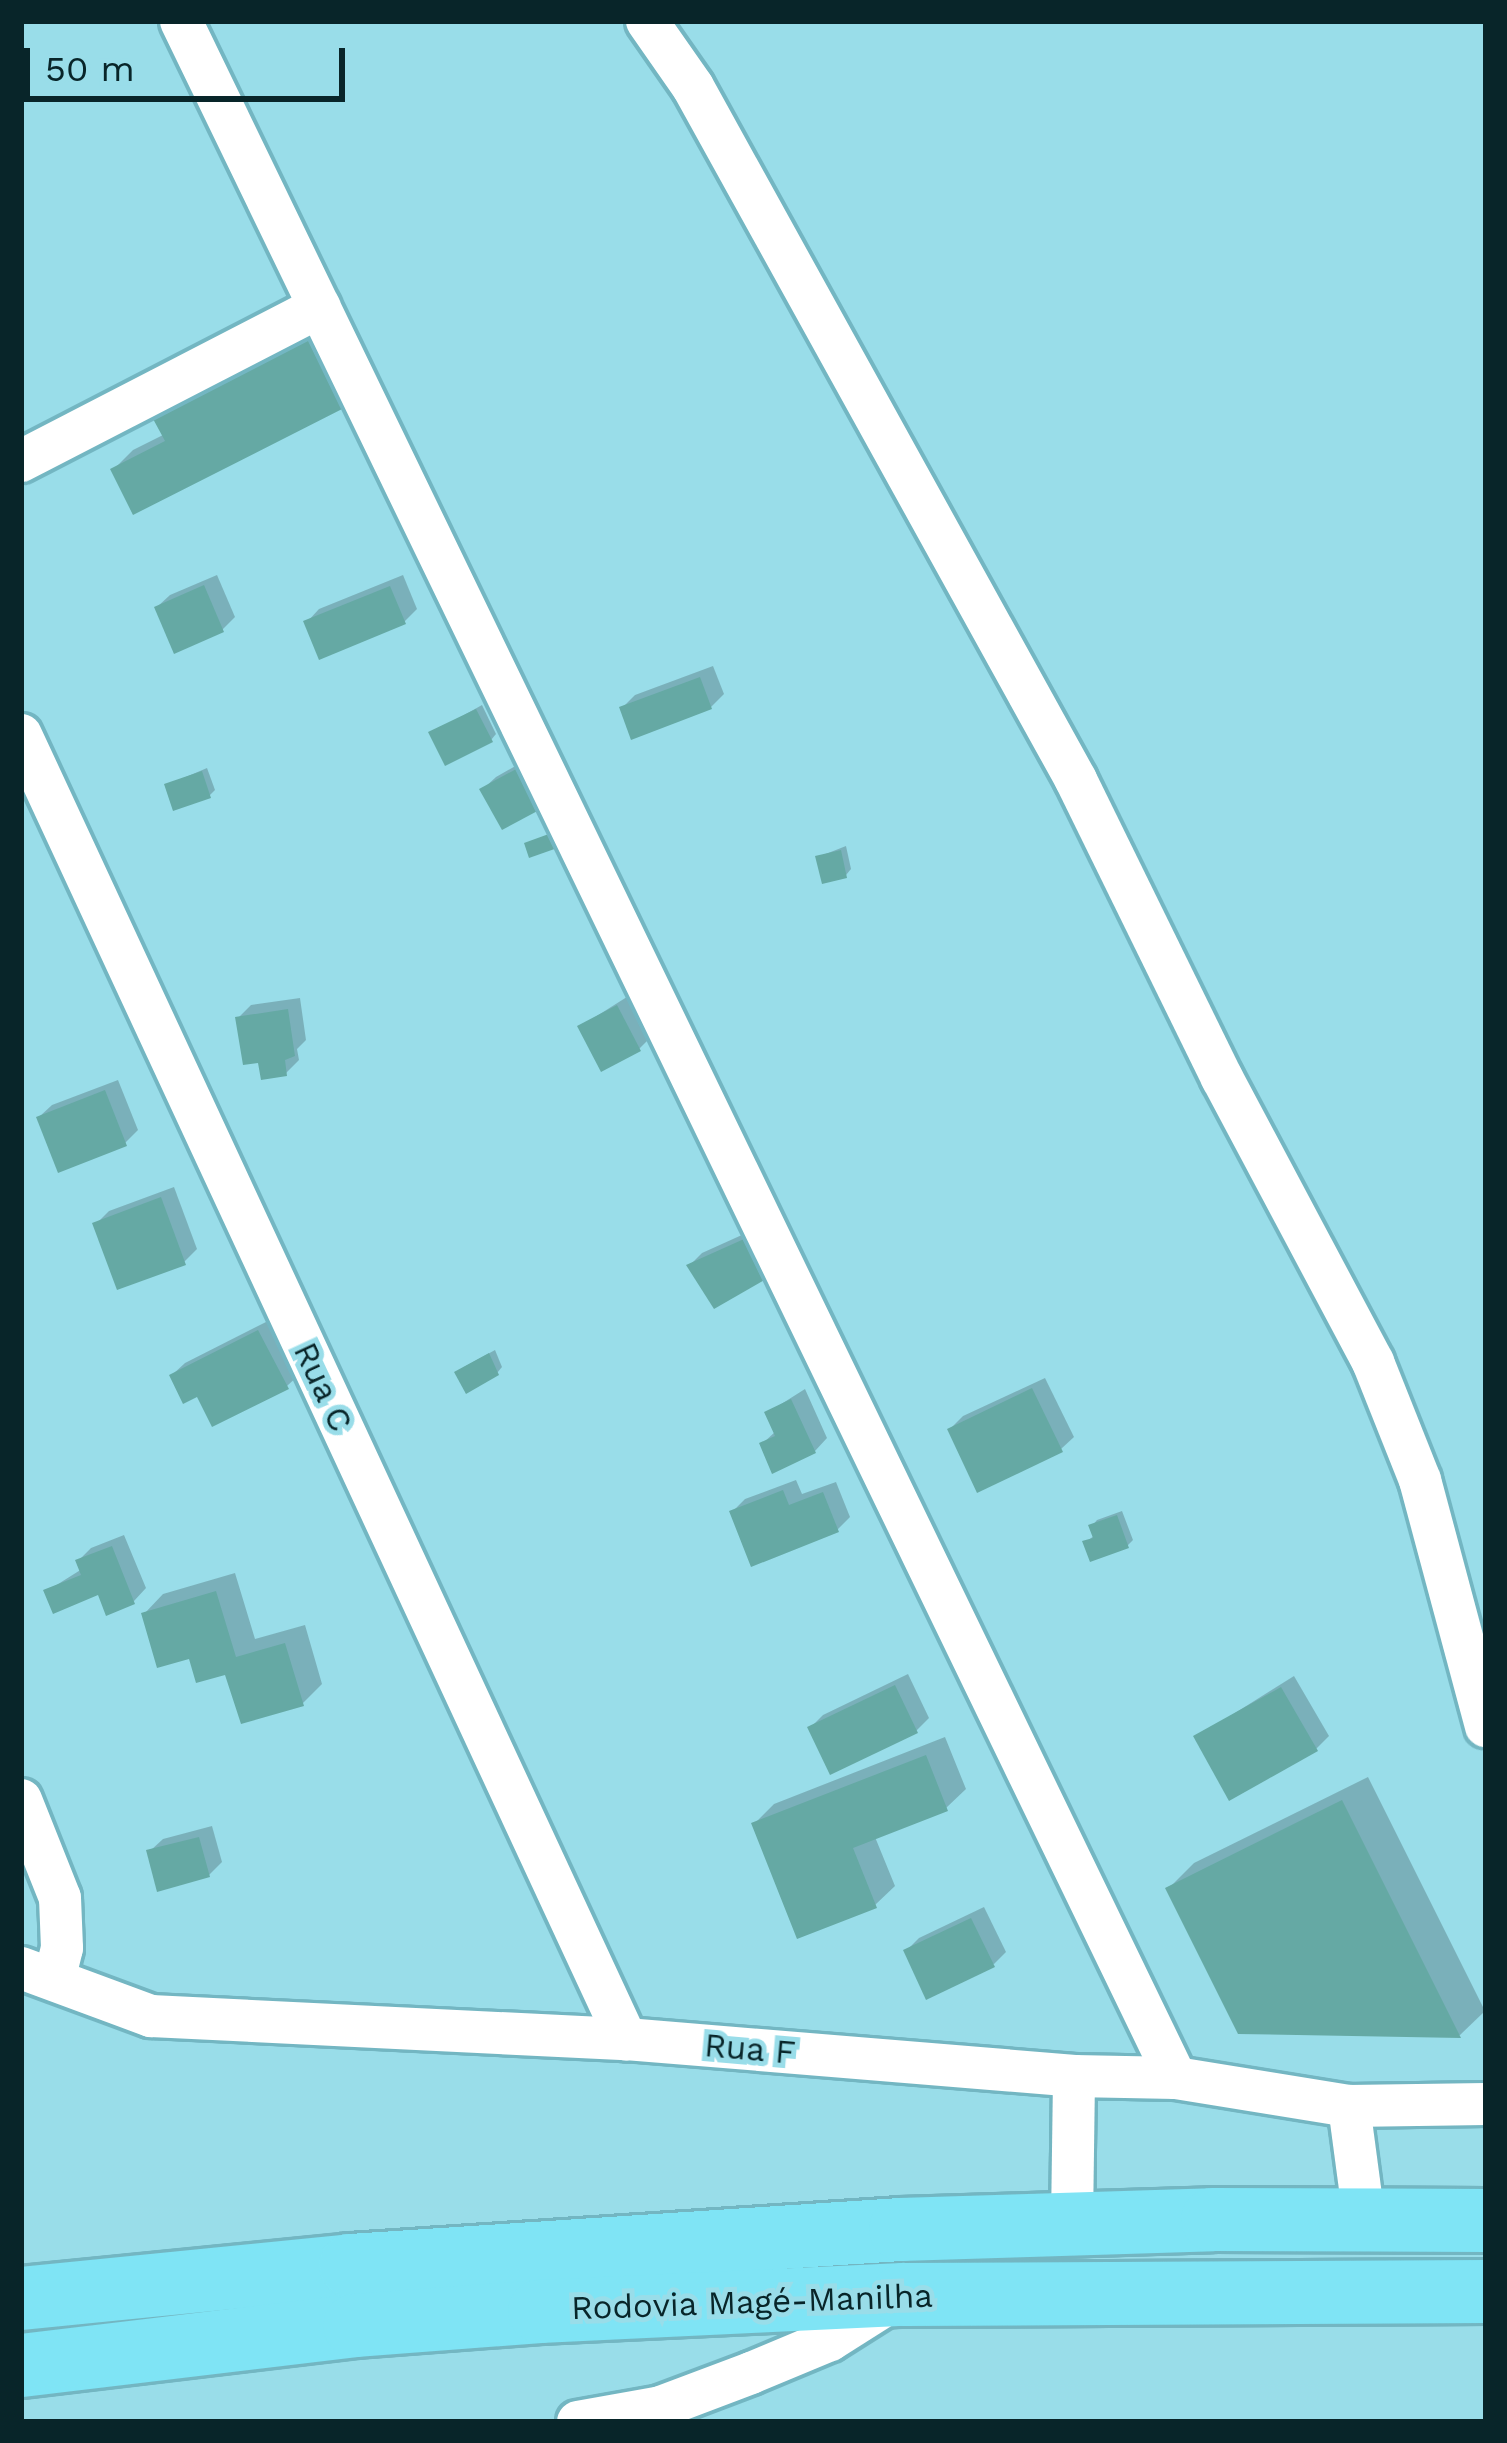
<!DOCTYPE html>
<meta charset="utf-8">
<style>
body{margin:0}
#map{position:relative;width:1507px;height:2443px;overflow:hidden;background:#99dde9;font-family:"Work Sans",sans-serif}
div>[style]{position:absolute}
.shadow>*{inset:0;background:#0003}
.building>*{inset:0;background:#65a9a4}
.roads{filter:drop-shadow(3px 0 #73b6c2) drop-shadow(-3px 0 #73b6c2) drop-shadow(0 3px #73b6c2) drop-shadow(0 -3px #73b6c2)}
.minor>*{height:42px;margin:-21px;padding:0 21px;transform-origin:21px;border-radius:21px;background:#fff}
.highway>*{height:63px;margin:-31.5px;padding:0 31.5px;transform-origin:31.5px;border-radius:31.5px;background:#7fe4f5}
span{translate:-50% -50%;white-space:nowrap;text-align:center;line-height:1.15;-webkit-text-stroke:10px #99dde9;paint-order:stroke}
.street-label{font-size:33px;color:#082529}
.frame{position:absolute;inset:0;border:24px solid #082529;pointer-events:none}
.scale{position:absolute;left:24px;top:48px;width:321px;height:54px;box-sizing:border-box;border:6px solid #082529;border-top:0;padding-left:15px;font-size:36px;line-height:42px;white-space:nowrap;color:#082529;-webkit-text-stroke:9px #99dde9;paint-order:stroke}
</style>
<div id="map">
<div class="shadow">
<i style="clip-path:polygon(334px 317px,368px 383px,113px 470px,133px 450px,165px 434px,156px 417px)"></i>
<i style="clip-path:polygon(217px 575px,235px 617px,222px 630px,157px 607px,170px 595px)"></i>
<i style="clip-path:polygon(403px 575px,417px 609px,404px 622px,307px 622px,319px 609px)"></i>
<i style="clip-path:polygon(713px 666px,724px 694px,711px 707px,622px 708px,635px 695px)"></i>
<i style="clip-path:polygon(482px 705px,496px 734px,491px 740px,432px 733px)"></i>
<i style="clip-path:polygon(533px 756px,554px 793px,483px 789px,496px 777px)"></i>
<i style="clip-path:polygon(207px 768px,215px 790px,209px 796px,167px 785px)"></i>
<i style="clip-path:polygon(846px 846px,851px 869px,846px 875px,818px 857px)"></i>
<i style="clip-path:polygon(630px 995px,652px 1036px,639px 1049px,581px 1026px)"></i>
<i style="clip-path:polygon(300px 998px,306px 1040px,297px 1049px,299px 1060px,286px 1073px,261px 1059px,238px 1018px,251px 1005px)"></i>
<i style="clip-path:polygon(118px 1080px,138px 1130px,125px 1143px,39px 1117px,52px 1105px)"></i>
<i style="clip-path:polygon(174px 1187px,197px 1249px,184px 1262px,96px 1224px,109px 1211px)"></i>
<i style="clip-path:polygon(766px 1224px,784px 1260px,690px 1265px,702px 1253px)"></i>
<i style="clip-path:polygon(272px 1319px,300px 1374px,287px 1386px,198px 1393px,172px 1375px,185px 1363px)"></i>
<i style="clip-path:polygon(495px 1350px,502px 1367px,497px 1373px,464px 1367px)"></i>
<i style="clip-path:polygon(1045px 1378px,1074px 1437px,1061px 1449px,950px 1429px,963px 1416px)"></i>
<i style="clip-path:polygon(805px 1389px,827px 1438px,815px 1451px,762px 1444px,776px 1431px,767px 1413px)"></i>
<i style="clip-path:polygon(796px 1480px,802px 1494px,836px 1482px,850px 1517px,837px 1530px,732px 1512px,745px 1499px)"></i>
<i style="clip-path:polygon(1122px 1511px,1133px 1540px,1127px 1546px,1086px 1542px,1095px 1535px,1092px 1526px,1097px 1520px)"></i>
<i style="clip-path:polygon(124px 1535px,146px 1588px,134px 1601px,99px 1591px,47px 1591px,82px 1569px,78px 1561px,91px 1548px)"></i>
<i style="clip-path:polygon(235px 1573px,255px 1639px,305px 1625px,322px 1684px,303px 1703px,227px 1671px,144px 1614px,163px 1594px)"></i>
<i style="clip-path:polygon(908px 1674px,929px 1718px,916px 1731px,810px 1728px,823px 1715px)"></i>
<i style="clip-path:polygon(1294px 1676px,1329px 1736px,1316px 1749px,1197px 1737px)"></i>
<i style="clip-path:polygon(945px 1737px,966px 1789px,946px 1808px,875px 1837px,895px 1886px,875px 1905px,754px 1824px,774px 1804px)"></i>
<i style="clip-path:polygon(1368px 1777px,1485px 2011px,1460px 2035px,1240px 2031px,1168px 1889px,1194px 1863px)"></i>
<i style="clip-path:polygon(212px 1826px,222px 1862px,209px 1875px,150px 1851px,163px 1839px)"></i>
<i style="clip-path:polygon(984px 1907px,1006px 1952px,994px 1964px,906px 1951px,919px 1938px)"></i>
</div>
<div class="building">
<i style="clip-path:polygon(314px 334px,350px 405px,133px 515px,110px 469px,165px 441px,152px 417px)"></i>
<i style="clip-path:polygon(204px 585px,224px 632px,174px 654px,154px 607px)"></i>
<i style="clip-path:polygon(390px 586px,406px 624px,319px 660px,303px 621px)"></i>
<i style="clip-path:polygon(700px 677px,712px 709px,631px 740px,619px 707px)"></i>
<i style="clip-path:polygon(476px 709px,493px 742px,445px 766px,428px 732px)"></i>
<i style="clip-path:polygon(520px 767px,543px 808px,502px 830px,479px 789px)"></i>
<i style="clip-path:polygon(202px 771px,211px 798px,173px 811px,164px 784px)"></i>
<i style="clip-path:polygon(557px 831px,563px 846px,529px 858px,524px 843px)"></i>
<i style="clip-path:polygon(841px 850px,847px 878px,822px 884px,815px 856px)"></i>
<i style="clip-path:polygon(617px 1005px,641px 1051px,601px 1072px,577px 1026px)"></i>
<i style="clip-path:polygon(288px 1009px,295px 1056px,285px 1060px,287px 1076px,261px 1080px,258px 1063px,243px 1065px,235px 1017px)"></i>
<i style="clip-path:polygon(105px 1090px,127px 1146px,58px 1173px,36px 1117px)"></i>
<i style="clip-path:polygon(161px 1197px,186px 1265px,117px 1290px,92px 1223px)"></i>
<i style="clip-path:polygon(753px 1235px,773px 1275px,714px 1309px,686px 1265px)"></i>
<i style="clip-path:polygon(258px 1330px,289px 1389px,212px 1427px,197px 1397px,183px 1404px,169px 1375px)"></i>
<i style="clip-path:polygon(489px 1353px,499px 1375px,466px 1394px,454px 1372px)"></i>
<i style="clip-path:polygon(1032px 1388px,1063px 1452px,977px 1493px,947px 1429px)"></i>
<i style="clip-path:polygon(791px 1399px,816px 1453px,772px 1474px,759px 1443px,775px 1436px,764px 1412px)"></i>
<i style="clip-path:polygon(783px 1490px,789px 1505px,823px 1492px,839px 1532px,751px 1567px,729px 1511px)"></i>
<i style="clip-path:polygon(1117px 1515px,1129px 1548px,1090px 1562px,1082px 1541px,1093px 1538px,1088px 1525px)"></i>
<i style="clip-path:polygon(112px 1546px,135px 1604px,106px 1616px,98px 1595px,53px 1614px,43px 1590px,81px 1575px,75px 1560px)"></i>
<i style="clip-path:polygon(216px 1591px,236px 1657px,285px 1643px,304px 1706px,241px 1724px,225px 1675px,196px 1683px,189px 1659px,157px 1668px,141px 1613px)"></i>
<i style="clip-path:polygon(895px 1685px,918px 1733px,830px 1775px,807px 1727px)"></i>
<i style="clip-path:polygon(1281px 1687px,1318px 1751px,1229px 1801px,1193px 1736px)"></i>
<i style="clip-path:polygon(926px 1755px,948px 1811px,853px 1848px,877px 1908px,797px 1939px,751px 1823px)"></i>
<i style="clip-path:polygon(1342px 1800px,1461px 2038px,1238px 2034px,1165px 1888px)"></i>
<i style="clip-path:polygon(199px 1837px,210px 1877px,157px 1892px,146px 1850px)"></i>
<i style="clip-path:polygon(971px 1918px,995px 1967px,926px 2000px,903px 1950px)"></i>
</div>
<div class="roads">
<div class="minor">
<i style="left:181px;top:21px;width:2285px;rotate:64.19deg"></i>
<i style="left:647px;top:21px;width:80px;rotate:55.1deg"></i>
<i style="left:693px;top:87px;width:792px;rotate:61.07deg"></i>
<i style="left:1076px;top:780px;width:332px;rotate:63.9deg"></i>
<i style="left:1222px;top:1078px;width:322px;rotate:62deg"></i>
<i style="left:1373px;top:1362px;width:127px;rotate:68.3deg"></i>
<i style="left:1420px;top:1480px;width:255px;rotate:75deg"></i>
<i style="left:21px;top:461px;width:336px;rotate:-27.3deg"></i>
<i style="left:21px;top:735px;width:1438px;rotate:65.11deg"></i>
<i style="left:21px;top:1800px;width:105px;rotate:68.3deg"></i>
<i style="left:60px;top:1898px;width:50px;rotate:87.7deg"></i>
<i style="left:62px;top:1948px;width:32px;rotate:104deg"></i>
<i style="left:21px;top:1968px;width:139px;rotate:20.3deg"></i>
<i style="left:151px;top:2016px;width:476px;rotate:2.8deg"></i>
<i style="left:626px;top:2039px;width:450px;rotate:4.7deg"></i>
<i style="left:1074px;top:2076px;width:102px;rotate:1.1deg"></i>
<i style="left:1176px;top:2078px;width:175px;rotate:9.2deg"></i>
<i style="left:1349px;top:2106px;width:137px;rotate:-0.8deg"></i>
<i style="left:1349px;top:2106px;width:114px;rotate:82.4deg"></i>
<i style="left:1072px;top:2222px;width:146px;rotate:-89.2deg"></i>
<i style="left:578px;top:2422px;width:84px;rotate:-10.2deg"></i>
<i style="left:661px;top:2407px;width:96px;rotate:-20.7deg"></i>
<i style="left:751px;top:2373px;width:86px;rotate:-22.7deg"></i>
<i style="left:830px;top:2340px;width:80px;rotate:-32.3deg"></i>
</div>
<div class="highway">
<i style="left:21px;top:2298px;width:331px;rotate:-5.7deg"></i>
<i style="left:350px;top:2265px;width:551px;rotate:-3.74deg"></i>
<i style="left:900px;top:2229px;width:312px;rotate:-1.8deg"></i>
<i style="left:1212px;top:2219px;width:274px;rotate:0.2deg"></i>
<i style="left:21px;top:2365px;width:335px;rotate:-6.8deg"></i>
<i style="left:354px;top:2325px;width:186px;rotate:-4.3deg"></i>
<i style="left:539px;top:2311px;width:364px;rotate:-2.7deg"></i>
<i style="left:903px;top:2294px;width:583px;rotate:-0.29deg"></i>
</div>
</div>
<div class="street-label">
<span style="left:323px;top:1387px;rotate:65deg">Rua C</span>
<span style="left:750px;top:2049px;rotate:5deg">Rua F</span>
<span style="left:752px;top:2302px;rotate:-2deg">Rodovia Magé-Manilha</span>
</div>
<div class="frame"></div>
<div class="scale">50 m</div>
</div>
